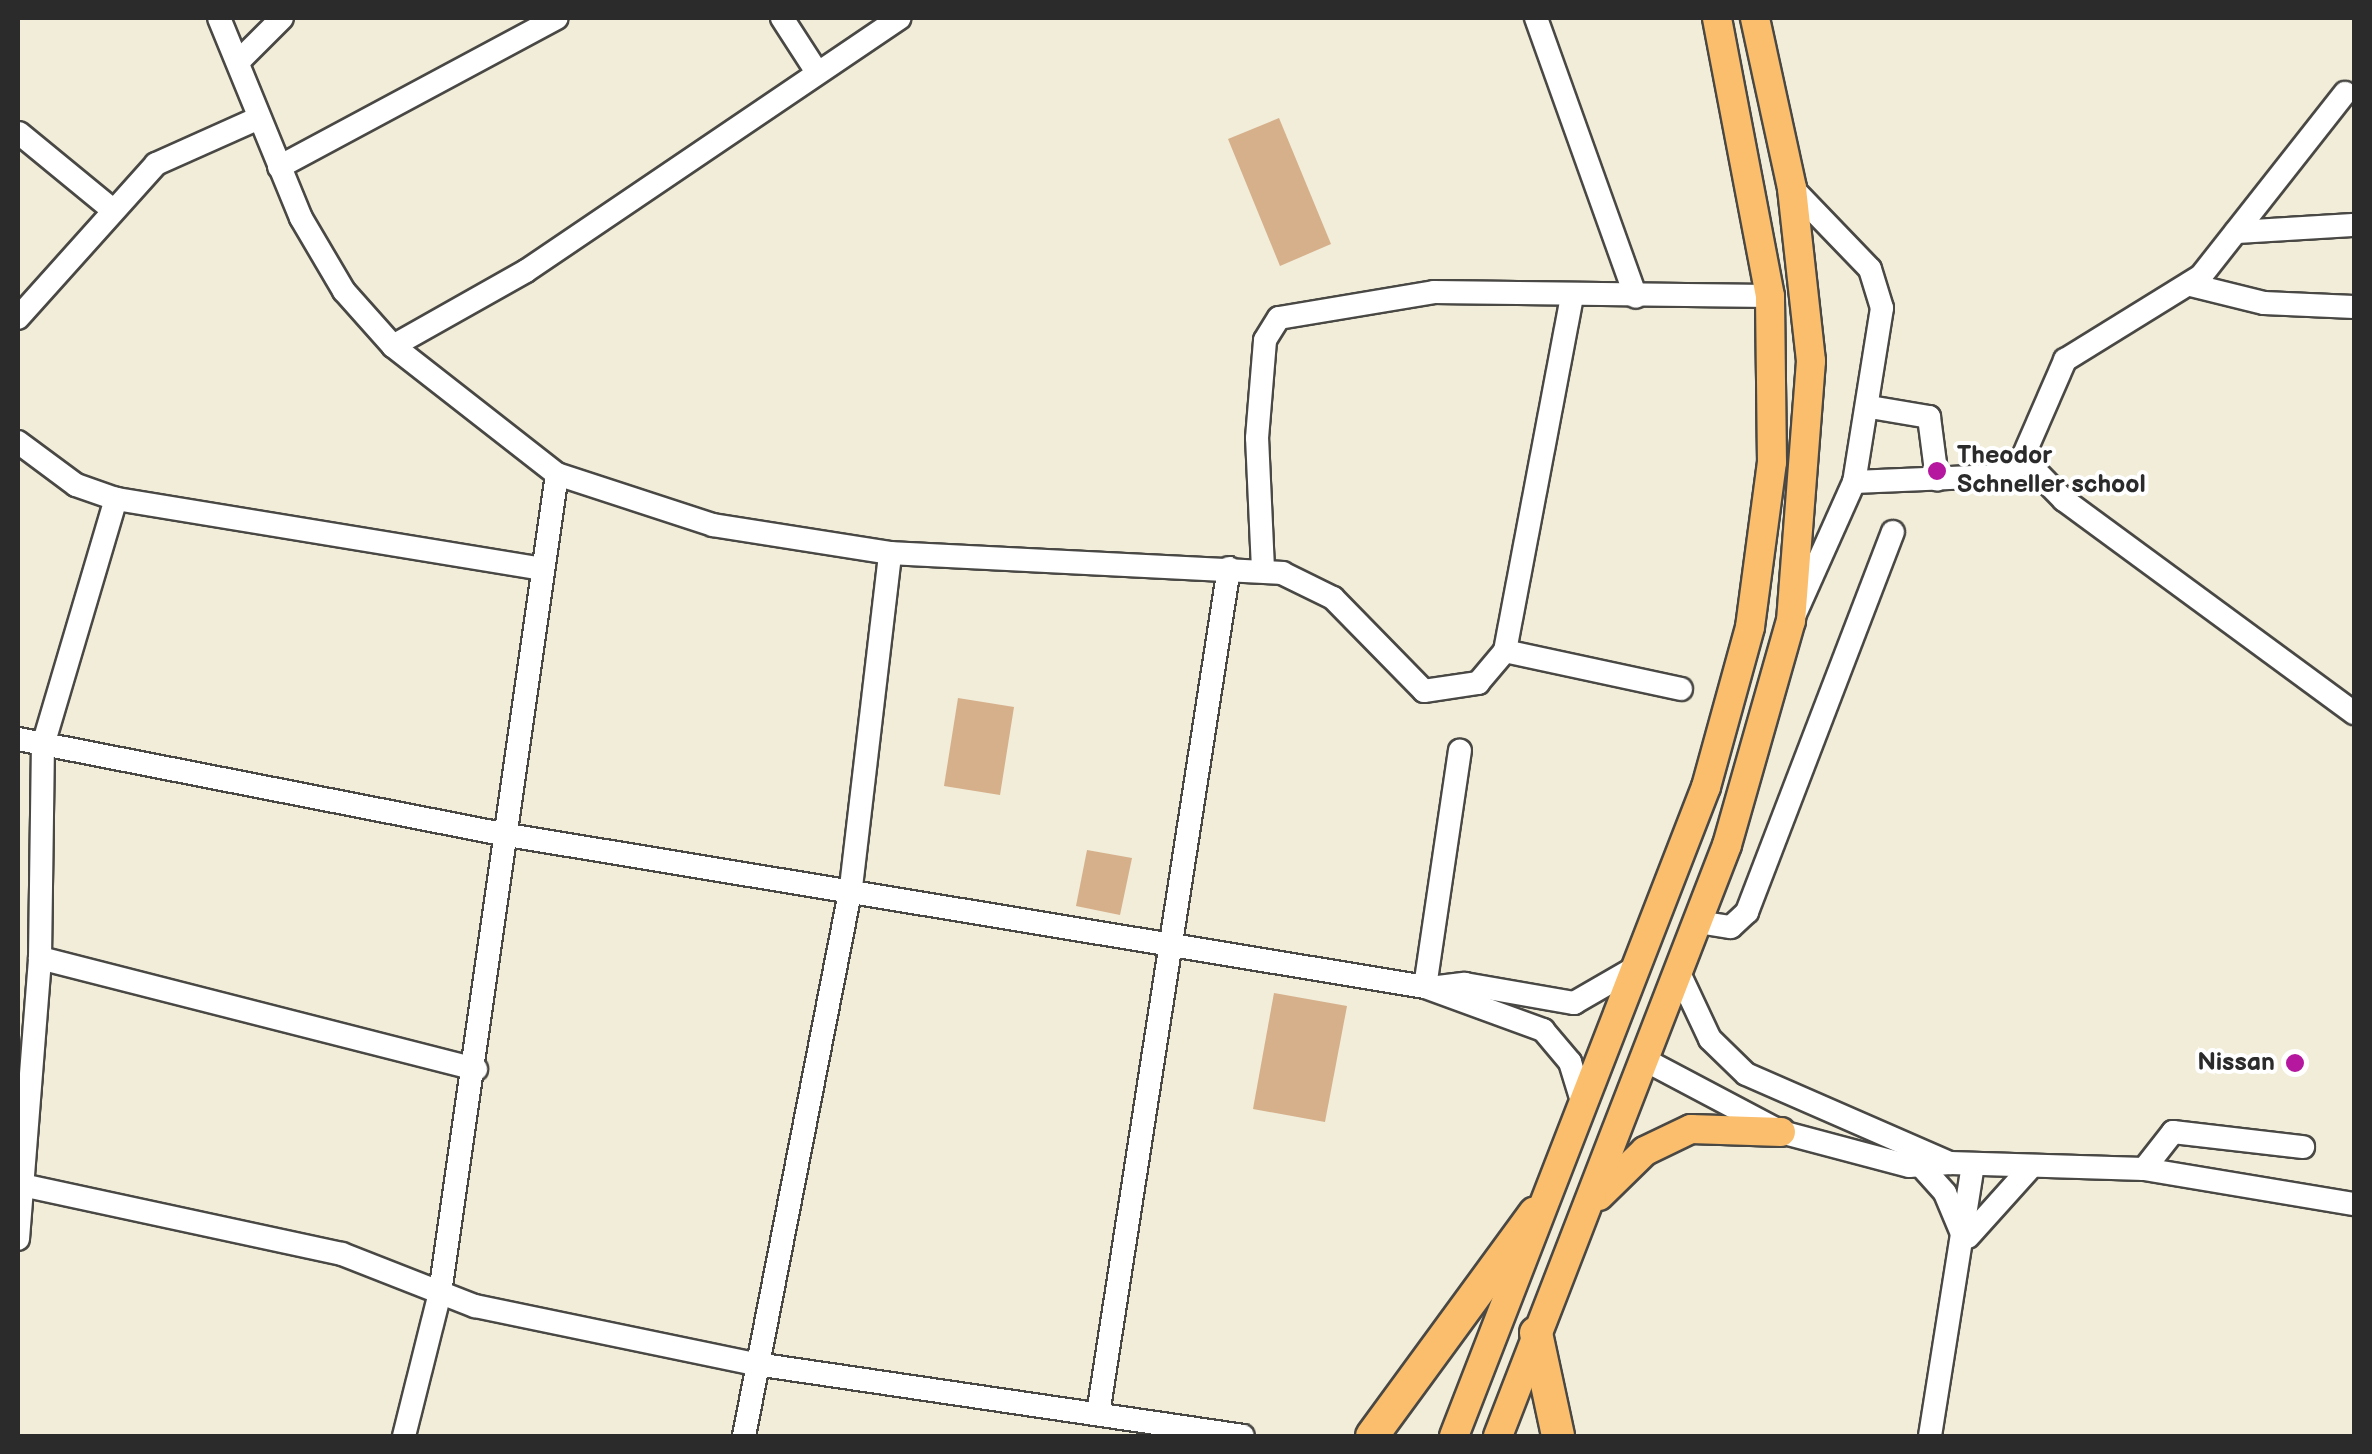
<!DOCTYPE html>
<style>
body{margin:0}
#map{position:relative;width:2372px;height:1454px;overflow:hidden;background:#f1edd9;font-family:"Balsamiq Sans",sans-serif}
div>[style]{position:absolute}
.building>*{inset:0;background:#d6af8b}
.roads{filter:drop-shadow(2px 0 #494845) drop-shadow(-2px 0 #494845) drop-shadow(0 2px #494845) drop-shadow(0 -2px #494845)}
.minor>*{height:22px;margin:-11px;padding:0 11px;transform-origin:11px;border-radius:11px;background:#fff}
.major>*{height:28px;margin:-14px;padding:0 14px;transform-origin:14px;border-radius:14px;background:#fabe6d}
.highway>*{height:32px;margin:-16px;padding:0 16px;transform-origin:16px;border-radius:16px;background:#fabe6d}
.dots>*{width:28px;height:28px;translate:-50% -50%;box-sizing:border-box;border:5px solid #fff;border-radius:50%}
span{translate:-50% -50%;white-space:nowrap;text-align:center;line-height:1.15;-webkit-text-stroke:8px #fff;paint-order:stroke}
.poi-label{font-size:25px;color:#2b2b2b;font-weight:700}
.left{translate:0 -50%;text-align:left}
.right{translate:-100% -50%;text-align:right}
.frame{position:absolute;inset:0;border:20px solid #2b2b2b;pointer-events:none}
</style>
<div id="map">
<div class="building">
<i style="clip-path:polygon(1279px 118px,1331px 244px,1280px 266px,1228px 139px)"></i>
<i style="clip-path:polygon(958px 698px,1014px 707px,1000px 795px,944px 786px)"></i>
<i style="clip-path:polygon(1087px 850px,1132px 858px,1120px 915px,1076px 906px)"></i>
<i style="clip-path:polygon(1274px 993px,1347px 1006px,1325px 1122px,1253px 1109px)"></i>
</div>
<div class="roads">
<div class="minor">
<i style="left:219px;top:18px;width:216px;rotate:67.7deg"></i>
<i style="left:301px;top:218px;width:85px;rotate:59.5deg"></i>
<i style="left:344px;top:291px;width:74px;rotate:48.3deg"></i>
<i style="left:393px;top:346px;width:208px;rotate:38deg"></i>
<i style="left:557px;top:474px;width:164px;rotate:18.1deg"></i>
<i style="left:713px;top:525px;width:179px;rotate:9deg"></i>
<i style="left:890px;top:553px;width:393px;rotate:2.9deg"></i>
<i style="left:1282px;top:573px;width:57px;rotate:26.1deg"></i>
<i style="left:1333px;top:598px;width:130px;rotate:45.6deg"></i>
<i style="left:1424px;top:691px;width:55px;rotate:-8.4deg"></i>
<i style="left:1478px;top:683px;width:42px;rotate:-49.8deg"></i>
<i style="left:1505px;top:651px;width:362px;rotate:-79.3deg"></i>
<i style="left:782px;top:18px;width:61px;rotate:57.1deg"></i>
<i style="left:1536px;top:18px;width:296px;rotate:70.3deg"></i>
<i style="left:238px;top:62px;width:62px;rotate:-45deg"></i>
<i style="left:19px;top:133px;width:117px;rotate:39.4deg"></i>
<i style="left:279px;top:167px;width:315px;rotate:-28.2deg"></i>
<i style="left:1792px;top:188px;width:112px;rotate:46.1deg"></i>
<i style="left:1870px;top:269px;width:41px;rotate:72.9deg"></i>
<i style="left:1882px;top:308px;width:176px;rotate:99.1deg"></i>
<i style="left:1854px;top:482px;width:145px;rotate:114.1deg"></i>
<i style="left:2236px;top:232px;width:118px;rotate:-3.4deg"></i>
<i style="left:2191px;top:285px;width:75px;rotate:13.9deg"></i>
<i style="left:2264px;top:303px;width:90px;rotate:2.5deg"></i>
<i style="left:18px;top:318px;width:207px;rotate:-48.1deg"></i>
<i style="left:156px;top:164px;width:113px;rotate:-24.1deg"></i>
<i style="left:393px;top:346px;width:153px;rotate:-29.4deg"></i>
<i style="left:526px;top:271px;width:451px;rotate:-34.1deg"></i>
<i style="left:1870px;top:407px;width:60px;rotate:9.6deg"></i>
<i style="left:1929px;top:417px;width:63px;rotate:82.6deg"></i>
<i style="left:18px;top:442px;width:72px;rotate:36.6deg"></i>
<i style="left:76px;top:485px;width:42px;rotate:19.3deg"></i>
<i style="left:116px;top:499px;width:427px;rotate:9.3deg"></i>
<i style="left:2025px;top:460px;width:56px;rotate:45.7deg"></i>
<i style="left:2064px;top:500px;width:360px;rotate:36.3deg"></i>
<i style="left:1854px;top:482px;width:143px;rotate:-2.4deg"></i>
<i style="left:1997px;top:476px;width:24px;rotate:-24deg"></i>
<i style="left:2019px;top:466px;width:116px;rotate:-66.5deg"></i>
<i style="left:2065px;top:360px;width:160px;rotate:-31.7deg"></i>
<i style="left:2201px;top:276px;width:233px;rotate:-51.8deg"></i>
<i style="left:1263px;top:569px;width:131px;rotate:-92.6deg"></i>
<i style="left:1257px;top:438px;width:98px;rotate:-85.3deg"></i>
<i style="left:1265px;top:340px;width:26px;rotate:-58deg"></i>
<i style="left:1279px;top:318px;width:157px;rotate:-9.5deg"></i>
<i style="left:1434px;top:292px;width:336px;rotate:0.7deg"></i>
<i style="left:1505px;top:651px;width:180px;rotate:12.2deg"></i>
<i style="left:18px;top:739px;width:493px;rotate:11.1deg"></i>
<i style="left:502px;top:834px;width:936px;rotate:9.41deg"></i>
<i style="left:1425px;top:987px;width:126px;rotate:20deg"></i>
<i style="left:1543px;top:1030px;width:42px;rotate:49.8deg"></i>
<i style="left:1570px;top:1062px;width:41px;rotate:72.9deg"></i>
<i style="left:1698px;top:922px;width:33px;rotate:9deg"></i>
<i style="left:1731px;top:927px;width:22px;rotate:-43deg"></i>
<i style="left:1747px;top:912px;width:407px;rotate:-69deg"></i>
<i style="left:40px;top:958px;width:450px;rotate:14.3deg"></i>
<i style="left:1678px;top:971px;width:75px;rotate:64.8deg"></i>
<i style="left:1710px;top:1039px;width:50px;rotate:44.2deg"></i>
<i style="left:1746px;top:1074px;width:223px;rotate:23.6deg"></i>
<i style="left:1950px;top:1163px;width:194px;rotate:1.8deg"></i>
<i style="left:2144px;top:1169px;width:213px;rotate:9.5deg"></i>
<i style="left:1425px;top:987px;width:239px;rotate:-81.6deg"></i>
<i style="left:1430px;top:988px;width:35px;rotate:-7deg"></i>
<i style="left:1465px;top:984px;width:111px;rotate:9.9deg"></i>
<i style="left:1574px;top:1003px;width:68px;rotate:-30deg"></i>
<i style="left:1645px;top:1060px;width:154px;rotate:27.9deg"></i>
<i style="left:1781px;top:1132px;width:132px;rotate:14.9deg"></i>
<i style="left:1909px;top:1166px;width:41px;rotate:-4.2deg"></i>
<i style="left:1921px;top:1166px;width:36px;rotate:48deg"></i>
<i style="left:1945px;top:1193px;width:47px;rotate:67.3deg"></i>
<i style="left:2144px;top:1169px;width:47px;rotate:-51.9deg"></i>
<i style="left:2173px;top:1132px;width:131px;rotate:6.6deg"></i>
<i style="left:27px;top:1186px;width:322px;rotate:12.2deg"></i>
<i style="left:342px;top:1254px;width:143px;rotate:21.4deg"></i>
<i style="left:475px;top:1306px;width:287px;rotate:11.7deg"></i>
<i style="left:756px;top:1364px;width:492px;rotate:8.4deg"></i>
<i style="left:1968px;top:1237px;width:93px;rotate:-48.1deg"></i>
<i style="left:18px;top:1239px;width:282px;rotate:-85.5deg"></i>
<i style="left:40px;top:958px;width:213px;rotate:-89.2deg"></i>
<i style="left:43px;top:745px;width:257px;rotate:-73.5deg"></i>
<i style="left:1098px;top:1414px;width:856px;rotate:-81.2deg"></i>
<i style="left:404px;top:1436px;width:147px;rotate:-75.9deg"></i>
<i style="left:440px;top:1293px;width:827px;rotate:-81.87deg"></i>
<i style="left:744px;top:1436px;width:559px;rotate:-78.97deg"></i>
<i style="left:851px;top:887px;width:336px;rotate:-83.3deg"></i>
<i style="left:1930px;top:1436px;width:273px;rotate:-81deg"></i>
</div>
<div class="major">
<i style="left:1599px;top:1196px;width:64px;rotate:-44.4deg"></i>
<i style="left:1645px;top:1151px;width:51px;rotate:-25.6deg"></i>
<i style="left:1691px;top:1129px;width:90px;rotate:1.9deg"></i>
<i style="left:1454px;top:1436px;width:696px;rotate:-68.78deg"></i>
<i style="left:1706px;top:787px;width:166px;rotate:-74.6deg"></i>
<i style="left:1750px;top:627px;width:166px;rotate:-82.4deg"></i>
<i style="left:1772px;top:462px;width:166px;rotate:-90.7deg"></i>
<i style="left:1770px;top:296px;width:283px;rotate:-100.8deg"></i>
<i style="left:1498px;top:1436px;width:634px;rotate:-68.82deg"></i>
<i style="left:1727px;top:845px;width:233px;rotate:-74.1deg"></i>
<i style="left:1791px;top:621px;width:261px;rotate:-85.6deg"></i>
<i style="left:1811px;top:361px;width:174px;rotate:-96.3deg"></i>
<i style="left:1792px;top:188px;width:174px;rotate:-102.3deg"></i>
</div>
<div class="highway">
<i style="left:1536px;top:1333px;width:105px;rotate:77.9deg"></i>
<i style="left:1372px;top:1436px;width:276px;rotate:-53.8deg"></i>
</div>
</div>
<div class="dots">
<i style="left:1937px;top:471px;background:#b5179e"></i>
<i style="left:2295px;top:1063px;background:#b5179e"></i>
</div>
<div class="poi-label">
<span class="left" style="left:1957px;top:471px">Theodor<br>Schneller school</span>
<span class="right" style="left:2275px;top:1063px">Nissan</span>
</div>
<div class="frame"></div>
</div>
